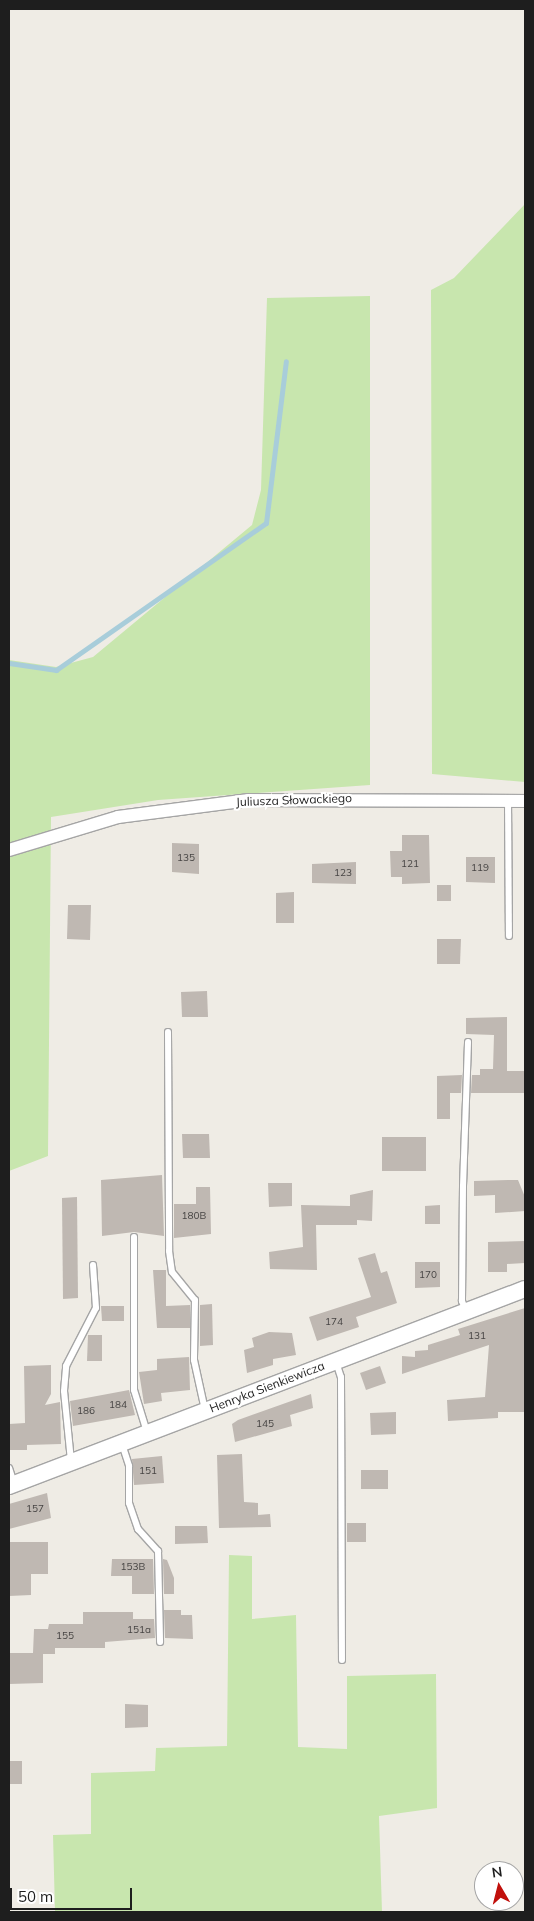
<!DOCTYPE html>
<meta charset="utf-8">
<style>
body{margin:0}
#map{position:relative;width:534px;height:1921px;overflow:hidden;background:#efece5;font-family:Mulish,sans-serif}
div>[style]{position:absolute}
.grass>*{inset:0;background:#c8e6ae}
.stream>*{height:5px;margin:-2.5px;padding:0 2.5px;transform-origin:2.5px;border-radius:2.5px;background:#a8cdda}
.building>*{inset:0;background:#bfb8b2}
.roads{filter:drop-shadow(1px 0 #a5a5a5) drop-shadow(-1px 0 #a5a5a5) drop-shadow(0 1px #a5a5a5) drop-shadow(0 -1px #a5a5a5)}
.service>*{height:6px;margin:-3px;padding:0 3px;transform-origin:3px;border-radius:3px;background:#fff}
.minor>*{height:12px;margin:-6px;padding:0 6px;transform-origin:6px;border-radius:6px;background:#fff}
.tertiary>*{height:16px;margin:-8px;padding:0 8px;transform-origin:8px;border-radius:8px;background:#fff}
span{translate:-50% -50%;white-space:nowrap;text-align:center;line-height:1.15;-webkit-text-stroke:4.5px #fff;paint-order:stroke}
.number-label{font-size:10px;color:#464443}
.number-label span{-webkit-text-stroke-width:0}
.street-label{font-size:12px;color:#1e1e1e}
.frame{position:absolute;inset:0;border:10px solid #1e1e1e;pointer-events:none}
.north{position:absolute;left:474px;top:1861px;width:50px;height:50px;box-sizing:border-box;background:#fff;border:1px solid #a5a5a5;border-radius:50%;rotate:352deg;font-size:14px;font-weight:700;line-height:20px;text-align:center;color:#1e1e1e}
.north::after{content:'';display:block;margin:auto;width:18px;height:22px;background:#c1100c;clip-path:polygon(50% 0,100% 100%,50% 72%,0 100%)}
.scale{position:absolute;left:10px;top:1888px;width:122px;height:22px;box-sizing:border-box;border:2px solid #1e1e1e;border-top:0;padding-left:6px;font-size:15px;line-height:18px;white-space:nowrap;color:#1e1e1e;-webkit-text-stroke:4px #fff;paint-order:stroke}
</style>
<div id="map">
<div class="grass">
<i style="clip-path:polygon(525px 204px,525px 782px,432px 774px,431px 290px,454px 278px)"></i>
<i style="clip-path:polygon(370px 296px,370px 785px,158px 800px,51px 817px,48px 1156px,9px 1171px,9px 660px,56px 667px,93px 657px,252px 525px,261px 490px,267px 298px)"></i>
<i style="clip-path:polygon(229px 1555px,252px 1556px,252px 1619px,296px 1615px,298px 1747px,347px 1749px,347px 1676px,436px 1674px,437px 1808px,379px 1816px,382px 1912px,55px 1912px,53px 1835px,91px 1834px,91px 1773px,155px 1771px,156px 1748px,227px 1746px)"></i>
</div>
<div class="stream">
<i style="left:9px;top:663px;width:48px;rotate:8.5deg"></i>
<i style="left:56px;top:670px;width:256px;rotate:-35deg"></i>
<i style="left:266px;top:523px;width:163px;rotate:-83deg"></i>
</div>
<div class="building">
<i style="clip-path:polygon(402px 835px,429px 835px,430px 883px,402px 884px,402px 877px,391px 877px,390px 851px,402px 851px)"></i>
<i style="clip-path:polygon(172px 843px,199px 844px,199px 874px,172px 872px)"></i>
<i style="clip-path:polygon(466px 857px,495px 857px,495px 883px,466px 882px)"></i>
<i style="clip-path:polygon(356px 862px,356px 884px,312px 883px,312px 864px)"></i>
<i style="clip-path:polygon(437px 885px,451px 885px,451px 901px,437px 901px)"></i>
<i style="clip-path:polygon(294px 892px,294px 923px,276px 923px,276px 893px)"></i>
<i style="clip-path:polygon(68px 905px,91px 905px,90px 940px,67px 939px)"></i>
<i style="clip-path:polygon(437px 939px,461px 939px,460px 964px,437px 964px)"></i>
<i style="clip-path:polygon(207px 991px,208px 1017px,182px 1017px,181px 992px)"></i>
<i style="clip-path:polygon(507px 1017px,507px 1071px,525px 1071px,525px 1093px,471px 1093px,472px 1075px,480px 1075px,480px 1069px,493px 1069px,494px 1035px,466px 1034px,466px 1018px)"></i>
<i style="clip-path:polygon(462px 1075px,461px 1093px,450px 1093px,450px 1119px,437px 1119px,437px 1076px)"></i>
<i style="clip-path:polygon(182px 1134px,209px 1134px,210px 1158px,183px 1158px)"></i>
<i style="clip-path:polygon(382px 1137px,426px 1137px,426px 1171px,382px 1171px)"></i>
<i style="clip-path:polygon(162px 1175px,164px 1236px,134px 1232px,102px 1236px,101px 1180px)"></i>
<i style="clip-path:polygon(508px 1180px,518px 1180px,525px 1197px,525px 1211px,495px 1213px,495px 1195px,474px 1196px,474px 1181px)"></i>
<i style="clip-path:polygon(268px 1183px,292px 1183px,292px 1206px,269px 1207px)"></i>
<i style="clip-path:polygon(196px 1187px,210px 1187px,211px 1234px,174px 1238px,174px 1204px,196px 1204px)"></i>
<i style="clip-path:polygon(373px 1190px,372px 1221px,357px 1220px,357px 1225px,316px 1225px,317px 1270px,270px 1269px,269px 1252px,303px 1247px,301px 1205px,350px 1206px,350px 1195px)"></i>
<i style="clip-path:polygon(77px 1197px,78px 1298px,63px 1299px,62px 1198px)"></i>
<i style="clip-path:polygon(440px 1205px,440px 1224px,425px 1224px,425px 1206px)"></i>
<i style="clip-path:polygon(525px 1241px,525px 1263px,507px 1264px,507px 1272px,488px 1272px,488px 1242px)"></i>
<i style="clip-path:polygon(375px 1253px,381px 1273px,387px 1271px,397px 1303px,356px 1317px,359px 1327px,317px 1341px,309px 1317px,371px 1297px,358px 1258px)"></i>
<i style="clip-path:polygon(415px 1262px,440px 1262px,440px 1287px,415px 1288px)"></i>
<i style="clip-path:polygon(153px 1270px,166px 1270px,166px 1306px,190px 1305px,190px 1328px,157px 1328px)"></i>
<i style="clip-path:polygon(212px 1304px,213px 1345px,200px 1346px,200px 1305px)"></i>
<i style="clip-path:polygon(101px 1306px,124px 1306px,124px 1321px,102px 1321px)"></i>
<i style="clip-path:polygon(525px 1308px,525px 1412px,498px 1412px,498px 1418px,448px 1421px,447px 1400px,485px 1397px,489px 1345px,402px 1374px,402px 1356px,415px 1357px,415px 1351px,428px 1350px,428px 1345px,460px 1335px,458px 1329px)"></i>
<i style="clip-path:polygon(269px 1332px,292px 1333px,296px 1355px,273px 1359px,273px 1365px,247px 1373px,244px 1350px,254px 1347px,252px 1338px)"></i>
<i style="clip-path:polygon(88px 1335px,102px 1335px,102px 1361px,87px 1361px)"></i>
<i style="clip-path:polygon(189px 1357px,190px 1390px,161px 1393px,162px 1401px,144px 1404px,139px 1372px,157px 1370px,157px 1359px)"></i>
<i style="clip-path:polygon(51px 1365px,51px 1394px,45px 1405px,60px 1402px,61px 1444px,27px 1445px,27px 1450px,9px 1450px,9px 1424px,25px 1423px,24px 1366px)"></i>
<i style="clip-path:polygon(380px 1366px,386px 1383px,366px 1390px,360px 1373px)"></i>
<i style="clip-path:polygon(129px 1390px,135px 1415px,73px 1426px,70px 1401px)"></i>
<i style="clip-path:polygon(311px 1394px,313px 1408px,290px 1415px,292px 1426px,235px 1442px,232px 1424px,238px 1420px)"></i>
<i style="clip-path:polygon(396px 1412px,396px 1434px,371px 1435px,370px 1413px)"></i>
<i style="clip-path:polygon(242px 1454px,244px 1502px,258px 1503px,258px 1515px,270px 1514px,271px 1527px,219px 1528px,217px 1455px)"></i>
<i style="clip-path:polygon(162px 1456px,164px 1483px,134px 1485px,132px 1459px)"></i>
<i style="clip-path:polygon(361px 1470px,388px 1470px,388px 1489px,361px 1489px)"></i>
<i style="clip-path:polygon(47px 1493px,51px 1518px,9px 1529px,9px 1504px)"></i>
<i style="clip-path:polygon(347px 1523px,366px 1523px,366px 1542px,347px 1542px)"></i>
<i style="clip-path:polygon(175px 1526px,207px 1526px,208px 1543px,175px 1544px)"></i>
<i style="clip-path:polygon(9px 1542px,48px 1542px,48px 1574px,31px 1574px,31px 1595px,9px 1596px)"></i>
<i style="clip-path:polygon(112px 1559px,153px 1559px,154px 1594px,132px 1594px,132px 1576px,111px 1576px)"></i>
<i style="clip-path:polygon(163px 1559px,167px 1560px,174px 1578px,174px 1594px,164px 1594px)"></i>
<i style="clip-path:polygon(164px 1610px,181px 1610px,181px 1615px,192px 1615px,193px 1639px,165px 1638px)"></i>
<i style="clip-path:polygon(83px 1612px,133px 1612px,133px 1619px,154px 1619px,155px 1638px,105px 1642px,105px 1648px,55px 1648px,55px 1654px,43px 1654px,43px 1683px,9px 1684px,10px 1653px,33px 1653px,34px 1629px,48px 1629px,49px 1624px,83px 1624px)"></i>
<i style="clip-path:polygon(125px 1704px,148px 1705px,148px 1727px,125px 1728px)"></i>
<i style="clip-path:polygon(9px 1761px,22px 1761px,22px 1784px,9px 1784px)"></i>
</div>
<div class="roads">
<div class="service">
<i style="left:508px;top:800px;width:136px;rotate:89.6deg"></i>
<i style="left:168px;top:1032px;width:219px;rotate:89.7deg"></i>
<i style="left:169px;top:1251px;width:21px;rotate:82deg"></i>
<i style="left:172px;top:1272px;width:36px;rotate:51deg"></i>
<i style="left:195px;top:1300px;width:60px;rotate:91deg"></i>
<i style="left:194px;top:1360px;width:51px;rotate:77.6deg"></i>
<i style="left:134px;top:1237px;width:153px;rotate:90deg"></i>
<i style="left:134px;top:1390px;width:44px;rotate:72.8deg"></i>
<i style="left:466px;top:1311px;width:11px;rotate:-112deg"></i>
<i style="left:462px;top:1301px;width:115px;rotate:-89.5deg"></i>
<i style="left:463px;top:1186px;width:144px;rotate:-88deg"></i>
<i style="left:336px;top:1362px;width:16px;rotate:72deg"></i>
<i style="left:341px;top:1377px;width:283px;rotate:89.8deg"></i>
<i style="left:122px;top:1444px;width:23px;rotate:72deg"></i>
<i style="left:129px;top:1466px;width:37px;rotate:90deg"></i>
<i style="left:129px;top:1503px;width:28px;rotate:71deg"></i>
<i style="left:138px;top:1529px;width:30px;rotate:48deg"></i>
<i style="left:158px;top:1551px;width:91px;rotate:88.7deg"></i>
<i style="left:71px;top:1461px;width:70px;rotate:-95.7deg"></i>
<i style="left:64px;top:1391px;width:25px;rotate:-85deg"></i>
<i style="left:66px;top:1366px;width:65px;rotate:-62.7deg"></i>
<i style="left:96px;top:1308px;width:43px;rotate:-94deg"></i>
<i style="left:9px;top:1468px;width:16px;rotate:72deg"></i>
</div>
<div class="minor">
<i style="left:9px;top:850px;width:114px;rotate:-16.8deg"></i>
<i style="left:118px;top:817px;width:132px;rotate:-7.4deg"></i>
<i style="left:249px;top:800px;width:276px;rotate:0.2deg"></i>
</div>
<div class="tertiary">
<i style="left:9px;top:1486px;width:552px;rotate:-20.9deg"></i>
</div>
</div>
<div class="number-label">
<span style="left:186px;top:858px">135</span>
<span style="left:410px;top:864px">121</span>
<span style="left:480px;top:868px">119</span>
<span style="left:343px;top:873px">123</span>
<span style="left:194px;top:1216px">180B</span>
<span style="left:428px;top:1275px">170</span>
<span style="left:334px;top:1322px">174</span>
<span style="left:477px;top:1336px">131</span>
<span style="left:118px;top:1405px">184</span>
<span style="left:86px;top:1411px">186</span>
<span style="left:265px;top:1424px">145</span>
<span style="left:148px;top:1471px">151</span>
<span style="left:35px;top:1509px">157</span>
<span style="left:133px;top:1567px">153B</span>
<span style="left:139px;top:1630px">151a</span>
<span style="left:65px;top:1636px">155</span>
</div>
<div class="street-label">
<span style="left:294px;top:800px;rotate:-2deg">Juliusza Słowackiego</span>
<span style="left:267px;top:1387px;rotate:-21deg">Henryka Sienkiewicza</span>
</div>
<div class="frame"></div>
<div class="north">N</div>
<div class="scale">50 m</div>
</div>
